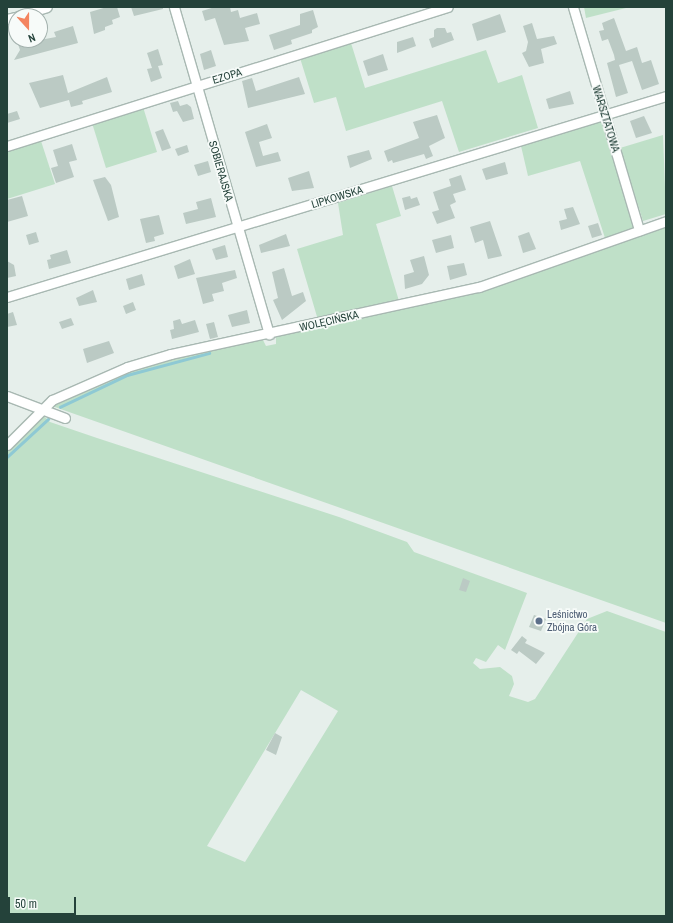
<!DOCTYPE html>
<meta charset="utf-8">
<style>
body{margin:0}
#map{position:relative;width:673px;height:923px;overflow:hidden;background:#e6efeb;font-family:"Archivo Narrow",sans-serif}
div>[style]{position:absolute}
.green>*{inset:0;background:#bfe0c8}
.stream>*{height:2.5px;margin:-1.25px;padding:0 1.25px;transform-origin:1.25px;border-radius:1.25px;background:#8ec9d4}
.building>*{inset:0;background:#bbcac4}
.roads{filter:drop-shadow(1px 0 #a8b8b2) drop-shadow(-1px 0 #a8b8b2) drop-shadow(0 1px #a8b8b2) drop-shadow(0 -1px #a8b8b2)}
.minor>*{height:9px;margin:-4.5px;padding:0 4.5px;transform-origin:4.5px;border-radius:4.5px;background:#fff}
.dots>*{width:11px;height:11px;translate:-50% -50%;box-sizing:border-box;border:2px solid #f7fbf9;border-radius:50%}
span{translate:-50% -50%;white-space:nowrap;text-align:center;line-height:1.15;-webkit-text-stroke:3.5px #f7fbf9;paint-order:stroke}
.street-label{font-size:11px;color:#24423a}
.service-label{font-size:11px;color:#4e5e75}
.left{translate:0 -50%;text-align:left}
.frame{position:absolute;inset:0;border:8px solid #24423a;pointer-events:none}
.north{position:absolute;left:8px;top:8px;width:40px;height:40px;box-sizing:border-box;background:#f7fbf9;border:1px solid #a3b1ad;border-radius:50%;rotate:159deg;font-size:11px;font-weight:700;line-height:16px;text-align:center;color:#24423a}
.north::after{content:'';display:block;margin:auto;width:14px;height:18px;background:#f4845f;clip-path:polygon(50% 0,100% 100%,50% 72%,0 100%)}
.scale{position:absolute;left:8px;top:897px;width:68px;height:18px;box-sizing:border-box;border:2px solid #24423a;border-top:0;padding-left:5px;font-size:12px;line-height:14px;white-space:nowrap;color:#24423a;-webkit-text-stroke:3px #f7fbf9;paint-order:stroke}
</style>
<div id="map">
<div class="green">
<i style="clip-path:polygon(584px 7px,630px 7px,586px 18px)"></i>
<i style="clip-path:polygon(351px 43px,365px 88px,486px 50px,498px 83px,522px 75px,538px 128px,459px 152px,442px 101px,346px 131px,336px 97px,314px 103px,300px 58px)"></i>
<i style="clip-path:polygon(143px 107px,157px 152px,106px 168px,92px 123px)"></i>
<i style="clip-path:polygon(602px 121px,633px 228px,605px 238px,580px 161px,528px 176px,521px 146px)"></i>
<i style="clip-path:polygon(663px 135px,666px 214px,643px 221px,620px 148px)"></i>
<i style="clip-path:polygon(41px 141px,55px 184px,7px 199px,7px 152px)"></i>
<i style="clip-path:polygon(392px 186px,401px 216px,376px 224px,399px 301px,318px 320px,297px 249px,343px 235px,338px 203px)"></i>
<i style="clip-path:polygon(666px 227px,666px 623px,52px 406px,62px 397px,152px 362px,263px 340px,266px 346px,276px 344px,276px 337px,488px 289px)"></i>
<i style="clip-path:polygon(evenodd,43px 415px,50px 422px,97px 438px,339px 517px,407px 542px,414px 552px,527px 593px,505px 650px,498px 645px,486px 662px,476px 658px,473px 663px,480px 669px,500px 667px,512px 676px,514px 684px,509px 696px,528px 702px,535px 699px,587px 619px,607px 611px,666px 632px,666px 916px,7px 916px,7px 448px,43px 415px,301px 690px,338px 711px,245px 862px,207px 846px,301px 690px)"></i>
</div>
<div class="stream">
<i style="left:60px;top:407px;width:74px;rotate:-25.5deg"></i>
<i style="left:127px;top:375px;width:85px;rotate:-15deg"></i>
<i style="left:7px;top:457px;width:56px;rotate:-42.8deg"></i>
</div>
<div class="building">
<i style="clip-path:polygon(107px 7px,117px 7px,120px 17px,112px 20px,113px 24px,105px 27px,105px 30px,94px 34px,90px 12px)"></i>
<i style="clip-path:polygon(131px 7px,163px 7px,163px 9px,134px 16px)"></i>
<i style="clip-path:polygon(215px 7px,230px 7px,231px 12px,238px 10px,240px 18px,257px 13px,260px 24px,245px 28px,249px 41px,224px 45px,215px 18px,205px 21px,202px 11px)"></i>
<i style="clip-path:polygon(313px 10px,318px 27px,312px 30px,312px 33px,291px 40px,292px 44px,274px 50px,269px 35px,300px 25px,300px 14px)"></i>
<i style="clip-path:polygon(500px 14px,506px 32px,477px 41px,472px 24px)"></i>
<i style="clip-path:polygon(614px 18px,626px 51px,637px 47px,642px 63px,651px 60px,659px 84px,642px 90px,632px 61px,619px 65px,628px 93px,616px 97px,607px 63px,615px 60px,614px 55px,608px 39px,602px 41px,599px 31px,604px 30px,602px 23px)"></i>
<i style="clip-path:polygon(532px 23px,537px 39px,554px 36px,557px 44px,541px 49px,544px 63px,529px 67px,522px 53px,526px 51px,528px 42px,523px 26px)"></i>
<i style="clip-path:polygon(73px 26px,78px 43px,14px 60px,20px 50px,18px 44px,56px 37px,54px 32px)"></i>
<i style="clip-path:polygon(437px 28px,445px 28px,447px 33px,451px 32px,454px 40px,432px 48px,429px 39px,434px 37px,434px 30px)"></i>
<i style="clip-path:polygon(413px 37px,416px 46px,397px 53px,397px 42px)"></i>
<i style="clip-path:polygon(158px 49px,163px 65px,158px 66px,162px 78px,151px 82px,147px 69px,152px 68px,147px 53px)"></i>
<i style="clip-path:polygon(211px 50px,216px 66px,204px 70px,200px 54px)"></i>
<i style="clip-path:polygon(383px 54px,388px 70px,368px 76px,363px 61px)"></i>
<i style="clip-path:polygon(63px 75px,68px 93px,107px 77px,112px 92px,82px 101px,83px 104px,71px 107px,69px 100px,40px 108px,29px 83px)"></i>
<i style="clip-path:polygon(299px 77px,305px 94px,248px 108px,242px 81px,252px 78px,256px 91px)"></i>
<i style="clip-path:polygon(570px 91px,574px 104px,549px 109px,546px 99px)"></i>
<i style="clip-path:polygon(178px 101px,180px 106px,187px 104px,191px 107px,194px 119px,183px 122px,177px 111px,173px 112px,170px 103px)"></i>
<i style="clip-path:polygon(17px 111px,20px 119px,7px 123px,7px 114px)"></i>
<i style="clip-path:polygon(437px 115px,445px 138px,429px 146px,433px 156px,426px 159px,424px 154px,393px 163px,392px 160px,388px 162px,384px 151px,419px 138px,413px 122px)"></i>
<i style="clip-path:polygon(644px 116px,652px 133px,636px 138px,630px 121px)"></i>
<i style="clip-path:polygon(267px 124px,272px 138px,259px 142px,263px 156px,278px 152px,281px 161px,256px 167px,245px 132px)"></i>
<i style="clip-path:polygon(163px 129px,171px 148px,162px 151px,155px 132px)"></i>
<i style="clip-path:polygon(72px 144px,77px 160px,69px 162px,74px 177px,56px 183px,51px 168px,58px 166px,53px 150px)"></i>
<i style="clip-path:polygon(187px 145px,189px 152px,178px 156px,175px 149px)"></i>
<i style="clip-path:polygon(369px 150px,372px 159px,350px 168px,347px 156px)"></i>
<i style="clip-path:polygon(208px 161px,211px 172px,198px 176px,194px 165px)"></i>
<i style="clip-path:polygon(505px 162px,508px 174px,486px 180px,482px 169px)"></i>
<i style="clip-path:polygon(309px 171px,314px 188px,292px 191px,288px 178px)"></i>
<i style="clip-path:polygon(461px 175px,466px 190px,453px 194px,456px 202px,450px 205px,455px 218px,437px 224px,432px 212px,439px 210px,433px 192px,451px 186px,449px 179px)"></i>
<i style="clip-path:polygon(105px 177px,111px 185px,119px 217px,108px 221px,93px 180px)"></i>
<i style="clip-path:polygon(22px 196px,28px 216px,7px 222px,7px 200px)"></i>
<i style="clip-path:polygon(410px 196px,411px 199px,417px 197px,420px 205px,405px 210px,402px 198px)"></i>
<i style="clip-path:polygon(211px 198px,216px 217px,186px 224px,183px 213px,198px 209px,196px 202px)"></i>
<i style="clip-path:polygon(573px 207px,580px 224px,561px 230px,559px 221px,567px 219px,564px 209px)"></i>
<i style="clip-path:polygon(159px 215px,164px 234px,154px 237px,155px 241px,146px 243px,140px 219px)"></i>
<i style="clip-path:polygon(490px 221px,502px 256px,488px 259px,483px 240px,475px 243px,470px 227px)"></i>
<i style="clip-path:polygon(598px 223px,602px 235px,592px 238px,588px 226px)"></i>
<i style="clip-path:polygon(36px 232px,39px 242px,29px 245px,26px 235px)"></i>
<i style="clip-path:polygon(529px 232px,536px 249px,523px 253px,518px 236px)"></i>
<i style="clip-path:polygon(286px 234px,290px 246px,261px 253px,259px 245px)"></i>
<i style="clip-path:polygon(451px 235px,454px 248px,436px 253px,432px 240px)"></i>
<i style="clip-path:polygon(225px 245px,228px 257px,216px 260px,212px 249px)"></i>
<i style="clip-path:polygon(67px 250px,71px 263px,49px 269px,47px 260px,51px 259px,50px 255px)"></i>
<i style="clip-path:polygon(424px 256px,429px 275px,422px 284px,405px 289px,404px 275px,414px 272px,410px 260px)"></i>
<i style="clip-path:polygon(190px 259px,195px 274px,178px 279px,174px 266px)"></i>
<i style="clip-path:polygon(7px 261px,14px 265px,16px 276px,7px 278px)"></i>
<i style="clip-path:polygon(464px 263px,467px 275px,450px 280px,447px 266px)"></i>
<i style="clip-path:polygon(284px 268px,292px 296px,303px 292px,306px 301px,282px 320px,273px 300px,278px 298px,272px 272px)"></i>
<i style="clip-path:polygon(235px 270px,237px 278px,222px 283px,224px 291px,212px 294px,214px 301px,203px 304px,196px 278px)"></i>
<i style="clip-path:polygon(142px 274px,145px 285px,129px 290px,126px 279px)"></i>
<i style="clip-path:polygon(93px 290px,97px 302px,79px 306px,76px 298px)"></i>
<i style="clip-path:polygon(133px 302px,136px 310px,126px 314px,123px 306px)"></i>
<i style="clip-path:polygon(247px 310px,250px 323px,232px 327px,228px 315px)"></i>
<i style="clip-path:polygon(13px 312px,17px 325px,7px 327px,7px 314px)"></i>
<i style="clip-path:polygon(71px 318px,74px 325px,62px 329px,59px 322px)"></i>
<i style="clip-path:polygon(180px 319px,182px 324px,195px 320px,199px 332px,172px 339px,170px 330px,174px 329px,173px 321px)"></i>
<i style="clip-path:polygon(214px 322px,218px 337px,210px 339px,206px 324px)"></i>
<i style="clip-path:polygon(109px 341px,114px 353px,87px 363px,83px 349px)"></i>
<i style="clip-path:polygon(463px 578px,470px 581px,466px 592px,459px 590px)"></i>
<i style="clip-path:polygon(534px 615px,546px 619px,541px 631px,529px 627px)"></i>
<i style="clip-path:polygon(522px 636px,527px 640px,525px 643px,545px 653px,536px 664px,519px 651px,517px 654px,511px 650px)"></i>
<i style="clip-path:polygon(275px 733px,282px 737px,276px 755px,266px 750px)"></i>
</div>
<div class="roads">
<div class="minor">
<i style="left:174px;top:7px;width:341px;rotate:73.8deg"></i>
<i style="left:573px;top:7px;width:233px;rotate:73.5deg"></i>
<i style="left:18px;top:16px;width:30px;rotate:-17deg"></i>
<i style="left:7px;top:19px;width:9px;rotate:-13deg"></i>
<i style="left:7px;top:146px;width:462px;rotate:-17.5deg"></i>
<i style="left:7px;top:297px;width:689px;rotate:-16.96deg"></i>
<i style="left:7px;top:396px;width:62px;rotate:20.8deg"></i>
<i style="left:7px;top:445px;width:64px;rotate:-45deg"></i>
<i style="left:52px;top:400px;width:82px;rotate:-23.7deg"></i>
<i style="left:127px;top:367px;width:46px;rotate:-16.5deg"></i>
<i style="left:171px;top:354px;width:315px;rotate:-12.3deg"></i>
<i style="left:479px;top:287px;width:198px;rotate:-19.4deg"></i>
</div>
</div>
<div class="dots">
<i style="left:539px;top:621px;background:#5c6f8a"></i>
</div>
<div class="street-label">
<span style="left:227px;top:76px;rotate:-17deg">EZOPA</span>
<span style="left:606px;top:119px;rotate:73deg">WARSZTATOWA</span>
<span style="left:221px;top:171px;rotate:74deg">SOBIERAJSKA</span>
<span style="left:337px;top:197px;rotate:-17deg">LIPKOWSKA</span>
<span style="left:329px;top:321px;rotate:-13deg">WOLĘCIŃSKA</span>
</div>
<div class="service-label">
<span class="left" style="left:547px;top:621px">Leśnictwo<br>Zbójna Góra</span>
</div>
<div class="frame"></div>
<div class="north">N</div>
<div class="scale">50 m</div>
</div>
